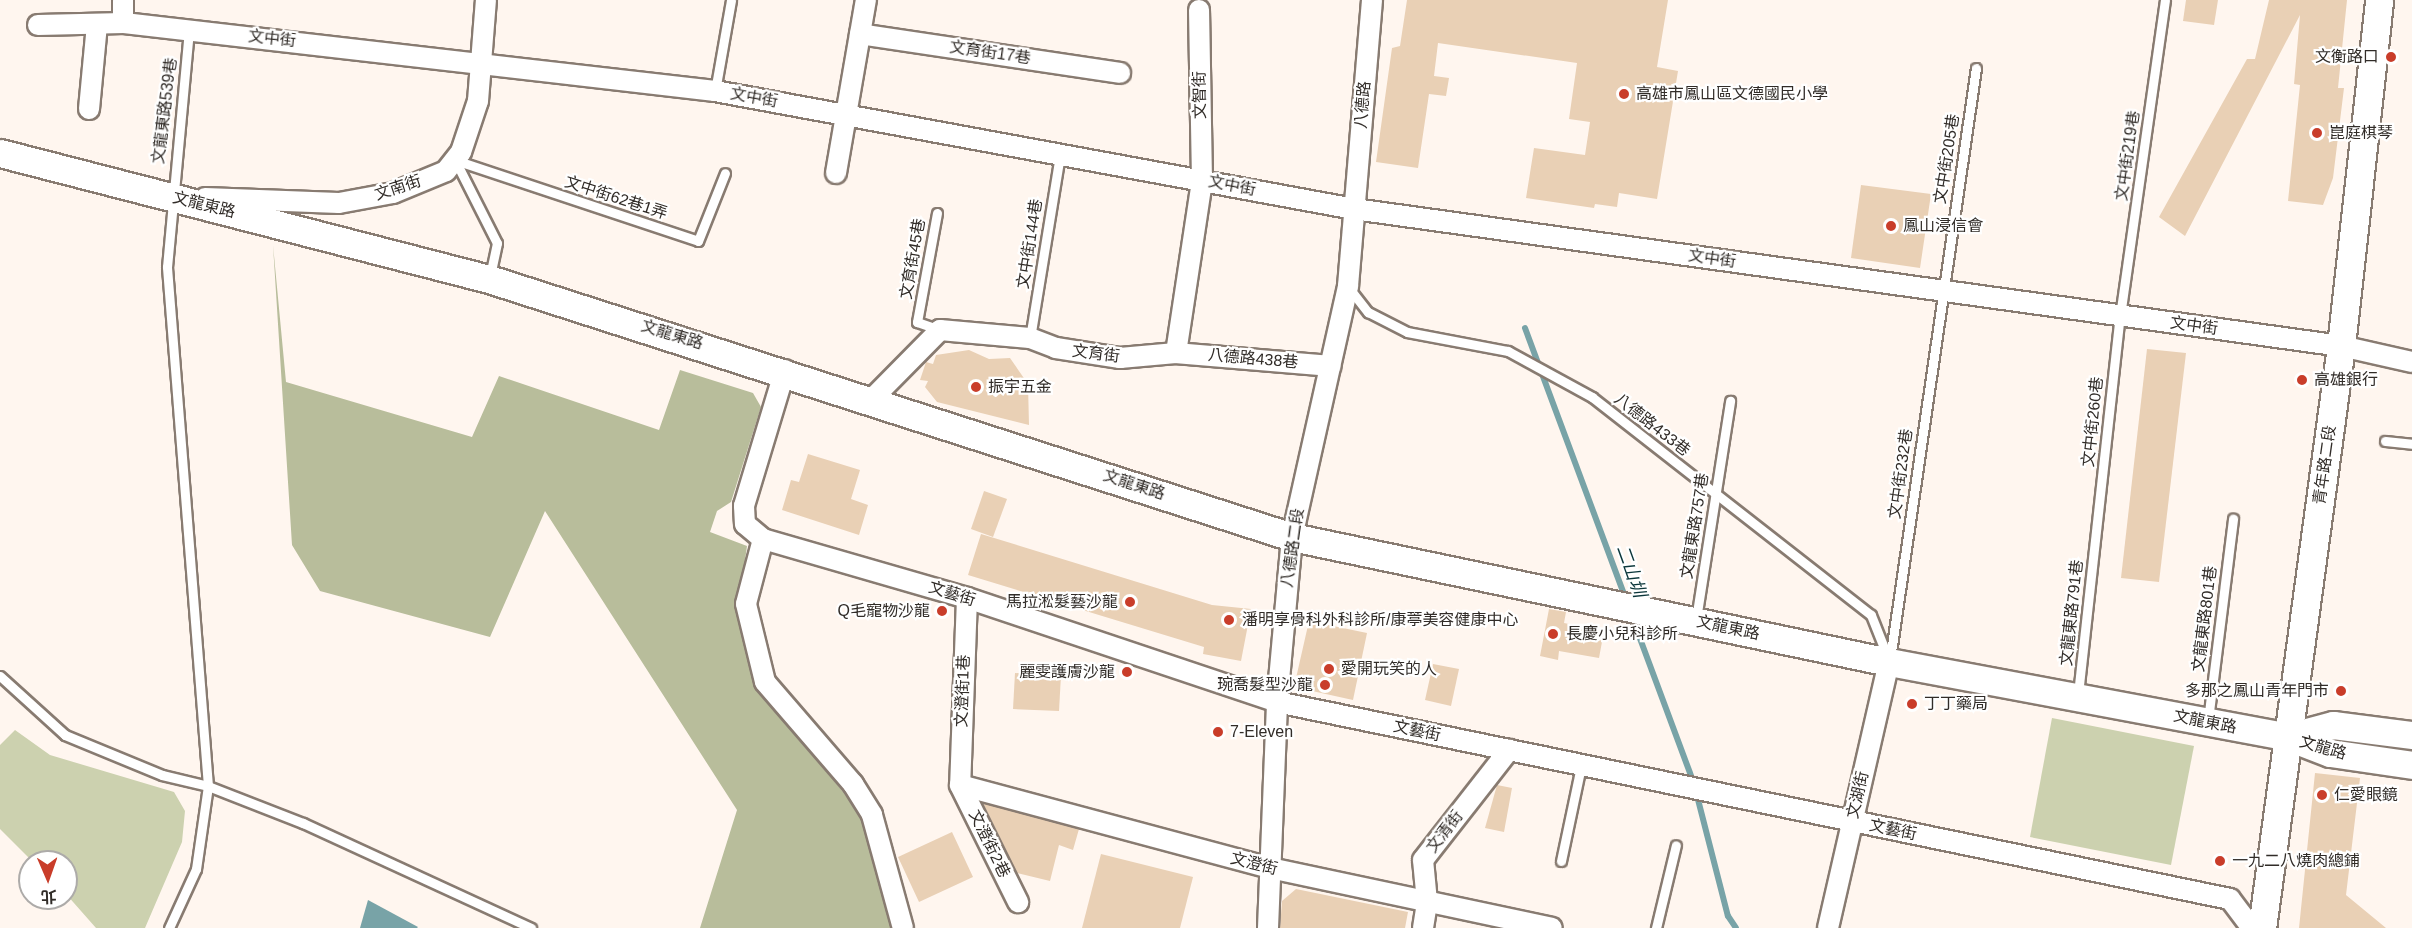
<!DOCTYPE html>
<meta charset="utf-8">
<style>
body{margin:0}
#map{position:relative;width:2412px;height:928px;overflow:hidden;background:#fff6ef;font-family:Helvetica,"Noto Sans TC",sans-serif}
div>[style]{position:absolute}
.green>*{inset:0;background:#ccd1af}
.forest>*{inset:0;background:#b8bd9b}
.water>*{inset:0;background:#78a3a7}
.stream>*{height:6px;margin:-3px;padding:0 3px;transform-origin:3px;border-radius:3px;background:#78a3a7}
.building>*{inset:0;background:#e9d0b5}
.roads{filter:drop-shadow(2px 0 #887b71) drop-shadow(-2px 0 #887b71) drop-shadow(0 2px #887b71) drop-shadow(0 -2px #887b71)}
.lane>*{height:9px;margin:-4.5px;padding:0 4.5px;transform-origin:4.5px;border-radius:4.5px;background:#fff}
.street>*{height:20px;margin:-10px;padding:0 10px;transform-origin:10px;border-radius:10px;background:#fff}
.secondary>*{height:27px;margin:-13.5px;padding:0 13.5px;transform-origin:13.5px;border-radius:13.5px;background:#fff}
.dots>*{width:16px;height:16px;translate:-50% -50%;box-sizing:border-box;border:3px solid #fff;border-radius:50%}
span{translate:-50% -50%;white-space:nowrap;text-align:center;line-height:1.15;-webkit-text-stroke:4.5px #fff;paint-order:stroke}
.street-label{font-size:16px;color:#312c28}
.poi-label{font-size:16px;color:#312c28}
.right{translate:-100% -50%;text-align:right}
.left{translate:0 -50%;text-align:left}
.water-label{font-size:18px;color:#0b363a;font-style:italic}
.north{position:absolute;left:18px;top:850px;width:60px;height:60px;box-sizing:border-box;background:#fff;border:2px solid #adaba9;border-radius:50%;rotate:178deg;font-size:16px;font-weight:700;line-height:24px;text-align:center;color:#312c28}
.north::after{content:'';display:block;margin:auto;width:21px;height:27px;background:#c93d2a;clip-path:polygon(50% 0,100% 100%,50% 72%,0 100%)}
</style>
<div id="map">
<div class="green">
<i style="clip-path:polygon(2052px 718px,2194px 746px,2171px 865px,2030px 837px)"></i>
<i style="clip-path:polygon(15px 730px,50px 755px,174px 792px,185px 811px,182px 842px,145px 928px,96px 928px,66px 894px,66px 862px,33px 862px,0 829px,0 745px)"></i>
</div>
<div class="forest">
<i style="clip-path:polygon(273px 245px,286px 382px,472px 437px,499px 376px,659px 430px,680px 370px,753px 393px,761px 407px,731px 502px,717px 511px,710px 532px,747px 546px,739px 604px,756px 681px,861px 815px,896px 928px,700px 928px,737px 810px,545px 511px,490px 637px,320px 591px,292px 545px)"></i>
</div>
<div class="water">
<i style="clip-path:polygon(368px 900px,418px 927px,417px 928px,360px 928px)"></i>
</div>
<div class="stream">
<i style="left:1525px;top:328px;width:289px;rotate:69.6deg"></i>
<i style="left:1632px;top:617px;width:178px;rotate:69.6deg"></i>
<i style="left:1694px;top:784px;width:136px;rotate:75.6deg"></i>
<i style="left:1728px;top:916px;width:14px;rotate:56deg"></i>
</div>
<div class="building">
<i style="clip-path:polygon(1407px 0,1668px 0,1657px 67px,1678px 71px,1657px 199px,1619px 193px,1617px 207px,1595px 204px,1594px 208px,1526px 198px,1534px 148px,1585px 155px,1590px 122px,1569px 119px,1577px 63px,1438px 43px,1434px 76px,1449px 78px,1446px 96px,1429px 94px,1418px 168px,1376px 162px,1392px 48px,1400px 46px)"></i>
<i style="clip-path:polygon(2186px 0,2218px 0,2214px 25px,2183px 21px)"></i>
<i style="clip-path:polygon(2269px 0,2347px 0,2338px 88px,2344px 88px,2333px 178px,2323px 205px,2288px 201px,2300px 85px,2294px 84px,2300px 15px,2185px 236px,2159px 217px,2247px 59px,2255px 59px)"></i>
<i style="clip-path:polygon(1861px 185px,1931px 194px,1920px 268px,1851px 258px)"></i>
<i style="clip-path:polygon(2147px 349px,2186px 353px,2159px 582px,2121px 578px)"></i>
<i style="clip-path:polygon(969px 350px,989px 359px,1010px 358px,1028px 384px,1029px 425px,937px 402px,925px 387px,928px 381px,920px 380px,926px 362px,933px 364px,936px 355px)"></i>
<i style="clip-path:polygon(808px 454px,860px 470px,851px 499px,868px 505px,859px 535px,782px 510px,791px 480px,799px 482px)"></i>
<i style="clip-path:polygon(984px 491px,1007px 499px,993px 537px,971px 529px)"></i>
<i style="clip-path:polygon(981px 534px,1212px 605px,1251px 609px,1241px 661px,1203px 654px,1204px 647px,968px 575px)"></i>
<i style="clip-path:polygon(1549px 609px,1566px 612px,1564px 623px,1604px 631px,1599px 658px,1559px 651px,1558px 660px,1540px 656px)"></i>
<i style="clip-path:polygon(1309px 621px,1367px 633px,1353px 700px,1294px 687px)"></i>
<i style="clip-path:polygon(1433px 664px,1459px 669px,1451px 706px,1425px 700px)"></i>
<i style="clip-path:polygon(1015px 673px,1061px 675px,1059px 711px,1013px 709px)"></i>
<i style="clip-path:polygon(2315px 773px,2360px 778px,2346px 895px,2386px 928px,2299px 928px)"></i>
<i style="clip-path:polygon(1497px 785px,1512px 788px,1504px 832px,1485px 828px)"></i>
<i style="clip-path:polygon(983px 803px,1079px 829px,1073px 850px,1059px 845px,1050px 881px,1017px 873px)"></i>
<i style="clip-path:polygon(952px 832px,973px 877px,919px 902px,898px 857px)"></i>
<i style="clip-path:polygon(1101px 854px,1193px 877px,1180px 928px,1082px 928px)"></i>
<i style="clip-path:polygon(1296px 889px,1408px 912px,1405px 928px,1280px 928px,1282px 901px)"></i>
</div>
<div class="roads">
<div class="lane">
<i style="left:715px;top:91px;width:92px;rotate:-80deg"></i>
<i style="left:455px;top:160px;width:256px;rotate:18.4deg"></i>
<i style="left:698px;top:241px;width:73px;rotate:-68.3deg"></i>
<i style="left:455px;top:160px;width:93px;rotate:63.2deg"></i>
<i style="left:497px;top:243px;width:34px;rotate:102deg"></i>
<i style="left:937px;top:213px;width:111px;rotate:100.4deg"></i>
<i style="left:917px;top:322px;width:24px;rotate:19deg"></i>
<i style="left:1349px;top:288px;width:31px;rotate:52deg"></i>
<i style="left:1368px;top:312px;width:44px;rotate:27.1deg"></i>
<i style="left:1407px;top:332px;width:103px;rotate:10.7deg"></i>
<i style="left:1508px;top:351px;width:96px;rotate:28.7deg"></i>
<i style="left:1592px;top:397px;width:354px;rotate:38deg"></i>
<i style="left:1871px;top:615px;width:46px;rotate:68.4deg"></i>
<i style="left:1030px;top:338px;width:186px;rotate:-80.7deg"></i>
<i style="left:2385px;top:441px;width:27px;rotate:6deg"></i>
<i style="left:1696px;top:619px;width:221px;rotate:-81.1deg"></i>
<i style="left:1890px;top:659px;width:597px;rotate:-81.72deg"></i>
<i style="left:0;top:676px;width:88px;rotate:42.2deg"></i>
<i style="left:65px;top:735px;width:105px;rotate:22.4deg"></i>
<i style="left:162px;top:775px;width:47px;rotate:13.4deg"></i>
<i style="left:208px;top:786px;width:102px;rotate:21.3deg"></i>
<i style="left:303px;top:823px;width:251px;rotate:24.7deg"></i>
<i style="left:2078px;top:694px;width:380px;rotate:-83.7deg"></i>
<i style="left:2120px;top:316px;width:319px;rotate:-81.9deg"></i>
<i style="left:2208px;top:720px;width:203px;rotate:-82.9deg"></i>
<i style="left:1561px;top:861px;width:97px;rotate:-78.1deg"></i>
<i style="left:169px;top:928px;width:65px;rotate:-65.4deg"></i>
<i style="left:196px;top:869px;width:84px;rotate:-81.8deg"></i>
<i style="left:208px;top:786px;width:521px;rotate:-94.52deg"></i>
<i style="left:167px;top:267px;width:238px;rotate:-84.7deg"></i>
<i style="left:1656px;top:928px;width:85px;rotate:-76.5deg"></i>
</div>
<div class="street">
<i style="left:123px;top:0;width:23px;rotate:88deg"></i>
<i style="left:124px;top:23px;width:595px;rotate:6.56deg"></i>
<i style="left:715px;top:91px;width:650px;rotate:10.46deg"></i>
<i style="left:1354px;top:209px;width:996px;rotate:7.9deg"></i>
<i style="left:2341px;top:346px;width:73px;rotate:12.7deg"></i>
<i style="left:38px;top:25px;width:86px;rotate:-1.3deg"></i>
<i style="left:860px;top:34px;width:263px;rotate:8.5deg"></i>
<i style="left:89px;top:109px;width:84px;rotate:-84.6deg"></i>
<i style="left:836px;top:173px;width:176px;rotate:-80.2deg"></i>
<i style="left:205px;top:198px;width:134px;rotate:2.1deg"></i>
<i style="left:339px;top:203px;width:55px;rotate:-10.5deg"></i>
<i style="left:393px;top:193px;width:57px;rotate:-22.5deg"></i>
<i style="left:446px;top:171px;width:24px;rotate:-52deg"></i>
<i style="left:461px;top:152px;width:54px;rotate:-71.6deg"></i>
<i style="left:478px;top:101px;width:101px;rotate:-85.5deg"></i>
<i style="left:1176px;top:353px;width:155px;rotate:4.8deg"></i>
<i style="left:785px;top:370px;width:142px;rotate:106.8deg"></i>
<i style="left:744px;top:506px;width:18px;rotate:87deg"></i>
<i style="left:745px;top:524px;width:23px;rotate:40deg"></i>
<i style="left:763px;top:539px;width:212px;rotate:16.1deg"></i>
<i style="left:967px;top:598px;width:327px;rotate:18.5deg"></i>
<i style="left:1277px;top:702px;width:973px;rotate:11.68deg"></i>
<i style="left:2230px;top:899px;width:36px;rotate:53deg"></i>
<i style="left:872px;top:399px;width:97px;rotate:-45.4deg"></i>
<i style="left:940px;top:330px;width:90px;rotate:5.1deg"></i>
<i style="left:1030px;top:338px;width:28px;rotate:21deg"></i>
<i style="left:1056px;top:348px;width:65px;rotate:8.9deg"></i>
<i style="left:1120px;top:358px;width:56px;rotate:-5.1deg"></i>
<i style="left:1176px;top:353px;width:174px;rotate:-81.4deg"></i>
<i style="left:1202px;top:181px;width:171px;rotate:-91deg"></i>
<i style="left:763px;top:539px;width:67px;rotate:104.7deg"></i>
<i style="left:746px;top:604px;width:80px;rotate:76.3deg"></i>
<i style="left:765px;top:682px;width:135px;rotate:49.2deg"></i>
<i style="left:853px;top:784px;width:36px;rotate:58deg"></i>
<i style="left:872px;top:815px;width:117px;rotate:74.7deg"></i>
<i style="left:967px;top:598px;width:187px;rotate:92.1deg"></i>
<i style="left:960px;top:785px;width:131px;rotate:63.6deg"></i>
<i style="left:960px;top:785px;width:321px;rotate:15deg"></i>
<i style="left:1270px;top:868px;width:288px;rotate:12deg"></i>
<i style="left:1268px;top:928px;width:226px;rotate:-87.7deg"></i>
<i style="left:1277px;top:702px;width:166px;rotate:-84.8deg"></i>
<i style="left:1292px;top:537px;width:257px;rotate:-77.4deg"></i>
<i style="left:1348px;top:286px;width:287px;rotate:-85.2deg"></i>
<i style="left:1423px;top:928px;width:26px;rotate:-81deg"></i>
<i style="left:1427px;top:902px;width:42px;rotate:-95.4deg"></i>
<i style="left:1423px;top:860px;width:140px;rotate:-52deg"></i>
<i style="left:1828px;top:928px;width:273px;rotate:-77.1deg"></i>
</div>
<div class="secondary">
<i style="left:0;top:153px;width:505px;rotate:14.45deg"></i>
<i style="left:489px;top:279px;width:843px;rotate:17.81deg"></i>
<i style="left:1292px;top:537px;width:610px;rotate:11.83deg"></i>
<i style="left:1889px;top:662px;width:406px;rotate:10.6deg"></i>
<i style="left:2288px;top:737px;width:45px;rotate:20.9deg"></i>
<i style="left:2330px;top:753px;width:83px;rotate:8.3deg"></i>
<i style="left:2288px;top:737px;width:47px;rotate:-14.9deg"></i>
<i style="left:2333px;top:725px;width:80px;rotate:7.2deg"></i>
<i style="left:2262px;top:928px;width:587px;rotate:-82.27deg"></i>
<i style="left:2341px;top:346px;width:348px;rotate:-83.7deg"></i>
</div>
</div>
<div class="dots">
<i style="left:2391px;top:57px;background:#c93d2a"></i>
<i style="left:1624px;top:94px;background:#c93d2a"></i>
<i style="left:2317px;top:133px;background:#c93d2a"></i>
<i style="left:1891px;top:226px;background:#c93d2a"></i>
<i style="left:2302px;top:380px;background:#c93d2a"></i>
<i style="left:976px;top:387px;background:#c93d2a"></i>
<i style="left:1130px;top:602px;background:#c93d2a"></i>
<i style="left:942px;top:611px;background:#c93d2a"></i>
<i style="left:1229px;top:620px;background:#c93d2a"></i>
<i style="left:1553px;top:634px;background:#c93d2a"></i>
<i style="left:1329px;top:669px;background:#c93d2a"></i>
<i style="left:1127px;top:672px;background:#c93d2a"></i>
<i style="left:1325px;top:685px;background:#c93d2a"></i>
<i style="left:2341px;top:691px;background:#c93d2a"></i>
<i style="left:1912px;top:704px;background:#c93d2a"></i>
<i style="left:1218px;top:732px;background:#c93d2a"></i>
<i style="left:2322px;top:795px;background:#c93d2a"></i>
<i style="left:2220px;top:861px;background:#c93d2a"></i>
</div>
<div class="street-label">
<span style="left:272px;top:39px;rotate:6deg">文中街</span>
<span style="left:990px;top:53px;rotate:8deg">文育街17巷</span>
<span style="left:1200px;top:95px;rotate:-91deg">文智街</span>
<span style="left:754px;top:98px;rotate:10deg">文中街</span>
<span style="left:1363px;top:105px;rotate:-85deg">八德路</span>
<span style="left:165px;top:111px;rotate:-83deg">文龍東路539巷</span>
<span style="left:2128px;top:156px;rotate:-82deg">文中街219巷</span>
<span style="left:1947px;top:159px;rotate:-81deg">文中街205巷</span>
<span style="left:1232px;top:186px;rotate:11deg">文中街</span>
<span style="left:398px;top:188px;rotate:-18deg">文南街</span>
<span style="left:616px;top:198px;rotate:18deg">文中街62巷1弄</span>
<span style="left:204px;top:205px;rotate:14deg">文龍東路</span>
<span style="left:1030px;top:244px;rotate:-81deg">文中街144巷</span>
<span style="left:913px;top:259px;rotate:-80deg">文育街45巷</span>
<span style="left:1712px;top:259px;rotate:8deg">文中街</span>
<span style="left:2194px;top:326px;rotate:8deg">文中街</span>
<span style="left:672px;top:335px;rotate:17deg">文龍東路</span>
<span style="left:1096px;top:354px;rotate:7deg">文育街</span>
<span style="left:1253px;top:359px;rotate:5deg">八德路438巷</span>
<span style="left:2093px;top:422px;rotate:-84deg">文中街260巷</span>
<span style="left:1652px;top:425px;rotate:38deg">八德路433巷</span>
<span style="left:2325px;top:465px;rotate:-82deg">青年路二段</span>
<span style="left:1901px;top:474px;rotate:-82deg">文中街232巷</span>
<span style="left:1134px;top:485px;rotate:18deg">文龍東路</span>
<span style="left:1695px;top:526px;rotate:-81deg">文龍東路757巷</span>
<span style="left:1293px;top:548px;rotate:-82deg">八德路二段</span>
<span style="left:952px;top:594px;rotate:17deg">文藝街</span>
<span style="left:2072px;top:613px;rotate:-84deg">文龍東路791巷</span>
<span style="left:2205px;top:619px;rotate:-83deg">文龍東路801巷</span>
<span style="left:1728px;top:628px;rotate:12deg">文龍東路</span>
<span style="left:963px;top:691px;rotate:-88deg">文澄街1巷</span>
<span style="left:2205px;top:722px;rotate:11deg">文龍東路</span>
<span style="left:1417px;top:731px;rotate:12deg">文藝街</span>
<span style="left:2323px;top:748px;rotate:16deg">文龍路</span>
<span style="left:1858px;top:795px;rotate:-77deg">文湖街</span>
<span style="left:1893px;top:830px;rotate:12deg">文藝街</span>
<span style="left:1445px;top:832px;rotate:-52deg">文清街</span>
<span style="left:989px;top:844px;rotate:64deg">文澄街2巷</span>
<span style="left:1254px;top:864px;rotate:14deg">文澄街</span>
</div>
<div class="poi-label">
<span class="right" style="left:2379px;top:57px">文衡路口</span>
<span class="left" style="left:1636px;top:94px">高雄市鳳山區文德國民小學</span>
<span class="left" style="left:2329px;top:133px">崑庭棋琴</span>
<span class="left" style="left:1903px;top:226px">鳳山浸信會</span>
<span class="left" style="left:2314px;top:380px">高雄銀行</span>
<span class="left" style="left:988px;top:387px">振宇五金</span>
<span class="right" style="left:1118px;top:602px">馬拉淞髮藝沙龍</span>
<span class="right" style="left:930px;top:611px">Q毛寵物沙龍</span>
<span class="left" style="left:1242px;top:620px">潘明享骨科外科診所/康葶美容健康中心</span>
<span class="left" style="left:1566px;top:634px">長慶小兒科診所</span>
<span class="left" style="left:1341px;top:669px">愛開玩笑的人</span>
<span class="right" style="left:1115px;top:672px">麗雯護膚沙龍</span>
<span class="right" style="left:1313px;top:685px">琬喬髮型沙龍</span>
<span class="right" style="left:2329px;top:691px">多那之鳳山青年門市</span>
<span class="left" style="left:1924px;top:704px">丁丁藥局</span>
<span class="left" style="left:1230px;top:732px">7-Eleven</span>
<span class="left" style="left:2334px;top:795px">仁愛眼鏡</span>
<span class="left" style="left:2232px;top:861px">一九二八燒肉總鋪</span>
</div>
<div class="water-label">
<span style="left:1631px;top:571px;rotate:70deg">二山圳</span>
</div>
<div class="north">北</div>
</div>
